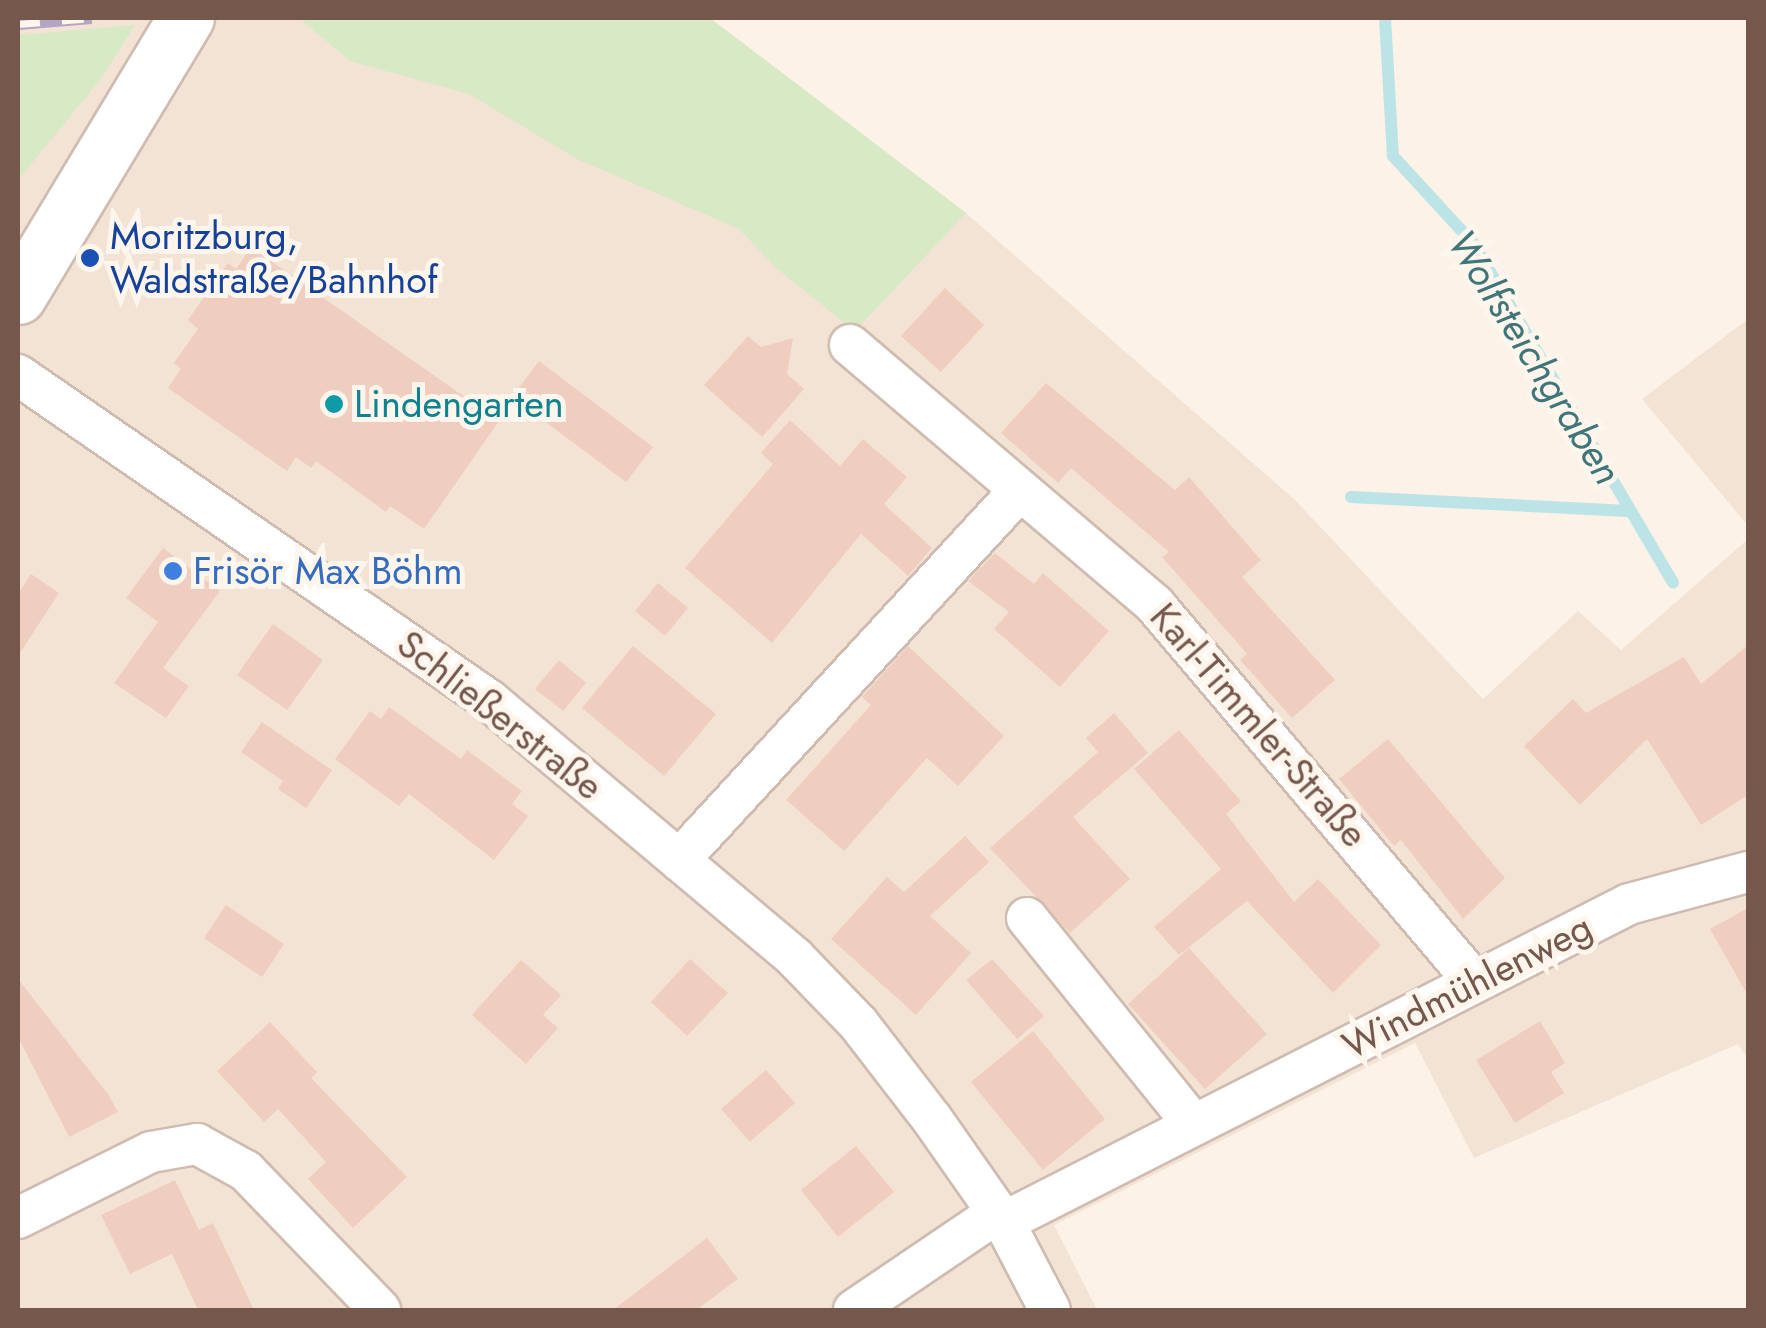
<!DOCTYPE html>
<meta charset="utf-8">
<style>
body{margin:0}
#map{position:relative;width:1766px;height:1328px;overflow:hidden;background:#fcf2e7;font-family:Jost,sans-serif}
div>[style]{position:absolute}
.residential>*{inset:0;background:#f3e3d5}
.green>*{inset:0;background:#d7e9c5}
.stream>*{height:12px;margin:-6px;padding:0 6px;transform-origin:6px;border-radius:6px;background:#bce3e5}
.building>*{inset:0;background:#f0cebf}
.roads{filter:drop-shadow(2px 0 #cfbbb0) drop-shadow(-2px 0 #cfbbb0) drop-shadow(0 2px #cfbbb0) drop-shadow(0 -2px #cfbbb0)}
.minor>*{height:40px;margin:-20px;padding:0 20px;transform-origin:20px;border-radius:20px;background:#fff}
.secondary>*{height:55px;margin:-27.5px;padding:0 27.5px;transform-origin:27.5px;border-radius:27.5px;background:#fff}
.rail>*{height:11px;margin-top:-5.5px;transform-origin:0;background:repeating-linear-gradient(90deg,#fef6ed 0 22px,#b3a5c5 0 44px);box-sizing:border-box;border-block:2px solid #b3a5c5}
.dots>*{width:28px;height:28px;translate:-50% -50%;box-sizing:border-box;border:5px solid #fef6ed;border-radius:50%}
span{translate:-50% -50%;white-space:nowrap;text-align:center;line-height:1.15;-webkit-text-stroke:10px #fef6ed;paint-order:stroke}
.transit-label{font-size:38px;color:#164399}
.left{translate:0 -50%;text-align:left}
.culture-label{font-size:38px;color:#0d838f}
.shop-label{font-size:38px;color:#366cbe}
.street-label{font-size:38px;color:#75574c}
.water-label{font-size:40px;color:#407579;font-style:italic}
.frame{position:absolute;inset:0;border:20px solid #75574c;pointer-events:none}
</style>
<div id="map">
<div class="residential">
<i style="clip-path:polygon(18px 18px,710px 18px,966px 213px,1293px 498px,1483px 699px,1578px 611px,1621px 650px,1748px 539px,1748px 1060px,1738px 1044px,1474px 1158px,1415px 1043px,1054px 1225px,1097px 1310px,18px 1310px)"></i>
<i style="clip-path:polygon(1748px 319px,1748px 526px,1642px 399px)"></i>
</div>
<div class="green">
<i style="clip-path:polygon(299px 18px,710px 18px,966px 213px,855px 331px,776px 268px,739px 229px,577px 159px,469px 94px,350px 61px)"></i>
<i style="clip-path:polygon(135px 25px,100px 80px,18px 180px,18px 35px)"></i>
</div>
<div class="stream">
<i style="left:1385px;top:18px;width:138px;rotate:86.7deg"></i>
<i style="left:1393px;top:156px;width:118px;rotate:47.4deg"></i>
<i style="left:1473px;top:243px;width:394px;rotate:59.5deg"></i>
<i style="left:1351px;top:497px;width:277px;rotate:2.9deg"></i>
</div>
<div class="building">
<i style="clip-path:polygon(251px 247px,499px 421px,424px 529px,390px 506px,386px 512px,316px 461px,311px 468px,296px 457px,287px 471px,168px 388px,181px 369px,174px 363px,198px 329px,188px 320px,228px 263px,236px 269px)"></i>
<i style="clip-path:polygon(945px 288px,984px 325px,941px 372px,901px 336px)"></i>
<i style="clip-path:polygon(748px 336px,761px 347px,793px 338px,787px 374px,804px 389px,762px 437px,704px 385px)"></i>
<i style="clip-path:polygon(539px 361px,653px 447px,626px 482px,512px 397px)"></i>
<i style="clip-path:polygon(1046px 383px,1175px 490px,1189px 477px,1261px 560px,1242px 577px,1335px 680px,1292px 718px,1240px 660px,1247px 654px,1162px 557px,1169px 552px,1071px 468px,1058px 483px,1001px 433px)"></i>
<i style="clip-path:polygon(790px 420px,840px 466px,863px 439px,907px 477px,884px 504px,932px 548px,908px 576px,861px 534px,772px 643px,685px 568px,773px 464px,761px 453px)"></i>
<i style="clip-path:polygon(163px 548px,220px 591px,163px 668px,189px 686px,166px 718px,114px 683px,158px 622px,126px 598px)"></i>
<i style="clip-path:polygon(995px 553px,1034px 584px,1043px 573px,1109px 631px,1060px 687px,994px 629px,1009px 612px,968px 581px)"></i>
<i style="clip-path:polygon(31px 574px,59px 593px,18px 656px,18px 594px)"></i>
<i style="clip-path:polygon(658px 583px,688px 608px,665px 636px,635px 611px)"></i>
<i style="clip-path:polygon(273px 624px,323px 660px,287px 710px,237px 675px)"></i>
<i style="clip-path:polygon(1748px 645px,1748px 795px,1701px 825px,1647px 739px,1580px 805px,1524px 746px,1573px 699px,1586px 713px,1684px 657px,1701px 684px)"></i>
<i style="clip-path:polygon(633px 646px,716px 714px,664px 776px,582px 708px)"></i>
<i style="clip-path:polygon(908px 646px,1004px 736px,958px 786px,927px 758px,844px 851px,786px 800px,871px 705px,862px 697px)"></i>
<i style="clip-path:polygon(559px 660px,586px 683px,563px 711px,535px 689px)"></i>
<i style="clip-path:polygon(389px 707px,461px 759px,467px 750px,522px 791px,512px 804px,528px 816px,494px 860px,409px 794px,399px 806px,335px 759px,370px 711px,381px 719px)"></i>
<i style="clip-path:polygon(1114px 713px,1148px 753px,1073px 817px,1130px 879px,1070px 933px,990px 848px,1098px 752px,1086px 738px)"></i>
<i style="clip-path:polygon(262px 722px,332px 770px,306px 808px,278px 789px,283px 781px,241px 752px)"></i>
<i style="clip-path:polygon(1179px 730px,1241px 801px,1226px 814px,1294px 902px,1318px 879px,1381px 945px,1333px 993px,1247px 901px,1179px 955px,1154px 927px,1221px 869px,1134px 769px)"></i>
<i style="clip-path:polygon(1388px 739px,1505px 878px,1463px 919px,1401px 840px,1394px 846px,1339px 779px)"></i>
<i style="clip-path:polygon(965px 836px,989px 862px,930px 916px,971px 953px,916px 1015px,831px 939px,887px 877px,904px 892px)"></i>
<i style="clip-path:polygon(226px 905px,284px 944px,262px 977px,204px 938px)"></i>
<i style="clip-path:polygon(1748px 908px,1748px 996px,1710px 929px)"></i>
<i style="clip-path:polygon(1189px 948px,1267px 1034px,1205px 1089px,1128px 1004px)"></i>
<i style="clip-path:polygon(690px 959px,728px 993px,687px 1036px,651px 1002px)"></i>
<i style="clip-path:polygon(992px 959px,1044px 1016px,1017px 1039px,966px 980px)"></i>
<i style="clip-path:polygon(521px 960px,561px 995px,543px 1015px,558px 1028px,526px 1064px,472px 1015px)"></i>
<i style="clip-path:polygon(18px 979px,108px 1094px,118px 1112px,69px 1137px,18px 1037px)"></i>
<i style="clip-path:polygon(1540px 1021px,1565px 1063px,1551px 1072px,1564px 1093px,1515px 1123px,1476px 1060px)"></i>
<i style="clip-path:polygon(270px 1022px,317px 1072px,311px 1078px,407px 1177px,353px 1228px,308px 1179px,326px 1162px,278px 1109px,264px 1122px,217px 1071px)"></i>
<i style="clip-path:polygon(1033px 1031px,1105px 1119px,1043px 1170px,971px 1082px)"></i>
<i style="clip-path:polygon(766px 1070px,795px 1103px,750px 1142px,721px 1109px)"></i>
<i style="clip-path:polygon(856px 1146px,894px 1192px,838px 1237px,801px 1190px)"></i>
<i style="clip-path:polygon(175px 1180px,199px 1230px,213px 1223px,254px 1310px,198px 1310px,172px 1254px,130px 1274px,101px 1215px)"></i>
<i style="clip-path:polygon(707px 1238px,738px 1279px,696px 1310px,613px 1310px)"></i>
</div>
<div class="roads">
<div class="minor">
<i style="left:850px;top:345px;width:401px;rotate:40.4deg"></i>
<i style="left:1155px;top:605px;width:494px;rotate:49.7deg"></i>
<i style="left:18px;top:375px;width:572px;rotate:34.61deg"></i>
<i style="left:489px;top:700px;width:400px;rotate:40.1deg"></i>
<i style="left:795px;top:958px;width:91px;rotate:45.9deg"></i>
<i style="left:858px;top:1023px;width:121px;rotate:52.4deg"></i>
<i style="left:932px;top:1119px;width:126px;rotate:55deg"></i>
<i style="left:1004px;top:1222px;width:99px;rotate:62.4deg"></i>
<i style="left:679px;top:860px;width:503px;rotate:-47.34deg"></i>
<i style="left:1027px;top:918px;width:266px;rotate:51.1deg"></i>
<i style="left:18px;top:1218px;width:148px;rotate:-26.4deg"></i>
<i style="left:151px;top:1152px;width:47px;rotate:-9.9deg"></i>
<i style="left:197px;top:1144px;width:56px;rotate:28.9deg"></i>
<i style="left:246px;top:1171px;width:193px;rotate:46deg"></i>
<i style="left:1004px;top:1222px;width:701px;rotate:-26.97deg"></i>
<i style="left:1629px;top:904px;width:123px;rotate:-15.1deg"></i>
<i style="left:854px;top:1310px;width:173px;rotate:-34.1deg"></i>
</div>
<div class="secondary">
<i style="left:18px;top:296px;width:325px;rotate:-58.9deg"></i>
</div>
</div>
<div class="rail">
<i style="left:18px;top:24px;width:74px;rotate:-4.6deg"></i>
</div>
<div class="dots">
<i style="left:90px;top:258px;background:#1a4fb4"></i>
<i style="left:334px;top:404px;background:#0f9aa8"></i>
<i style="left:173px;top:571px;background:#3f7fe0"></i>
</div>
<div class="transit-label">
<span class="left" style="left:110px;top:258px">Moritzburg,<br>Waldstraße/Bahnhof</span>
</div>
<div class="culture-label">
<span class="left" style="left:354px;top:404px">Lindengarten</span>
</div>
<div class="shop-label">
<span class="left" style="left:193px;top:571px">Frisör Max Böhm</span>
</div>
<div class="street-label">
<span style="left:500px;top:715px;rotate:38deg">Schließerstraße</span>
<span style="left:1259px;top:725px;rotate:49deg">Karl-Timmler-Straße</span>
<span style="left:1467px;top:986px;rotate:-27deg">Windmühlenweg</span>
</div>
<div class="water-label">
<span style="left:1535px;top:357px;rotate:58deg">Wolfsteichgraben</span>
</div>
<div class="frame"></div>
</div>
